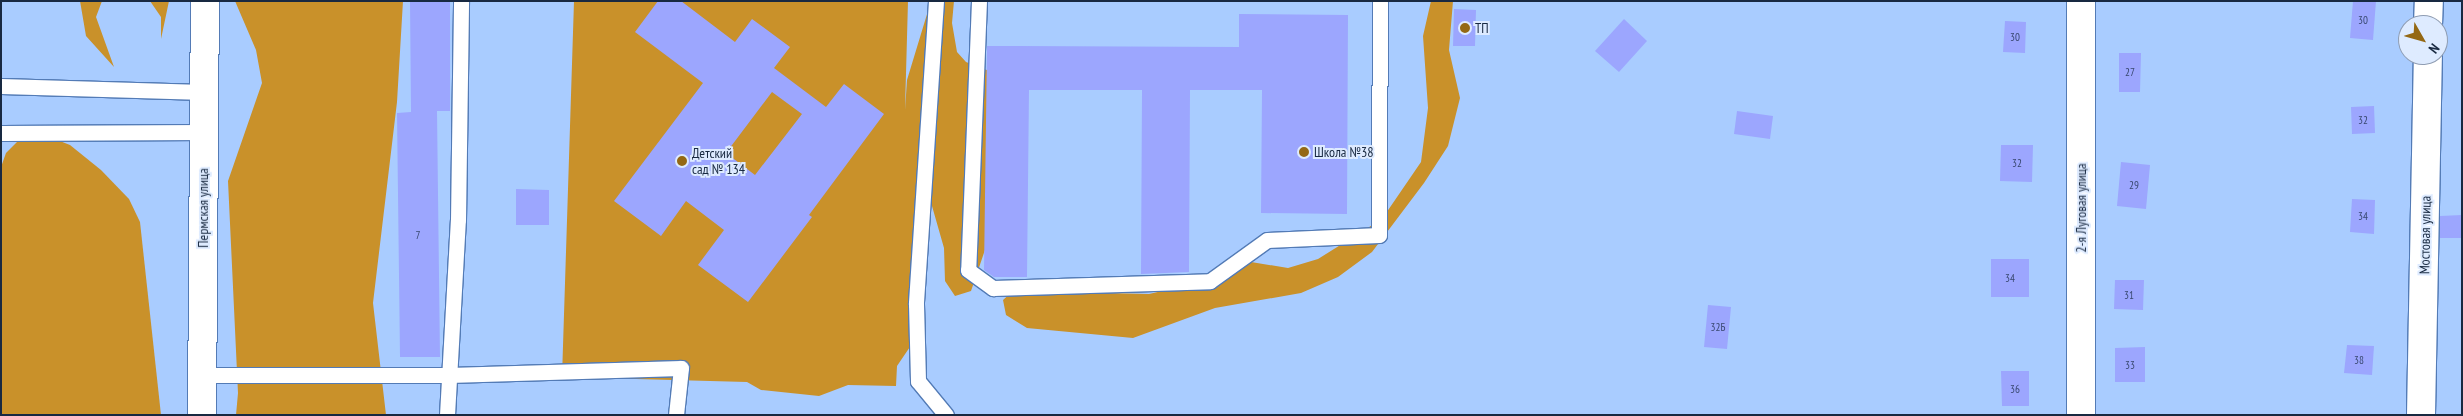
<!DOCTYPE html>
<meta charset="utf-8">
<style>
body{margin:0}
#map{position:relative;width:2463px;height:416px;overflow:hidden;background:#a9ccff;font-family:"PT Sans Narrow",sans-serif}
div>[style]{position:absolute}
.green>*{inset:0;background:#c9912a}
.building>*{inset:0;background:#9ca6fe}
.roads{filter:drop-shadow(1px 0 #537bb6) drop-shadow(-1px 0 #537bb6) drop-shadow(0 1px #537bb6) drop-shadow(0 -1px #537bb6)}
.service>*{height:15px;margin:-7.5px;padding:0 7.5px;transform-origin:7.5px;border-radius:7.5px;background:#fff}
.minor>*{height:28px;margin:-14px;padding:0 14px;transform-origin:14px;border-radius:14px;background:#fff}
.tertiary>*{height:28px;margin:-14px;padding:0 14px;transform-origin:14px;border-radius:14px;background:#fff}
.dots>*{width:14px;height:14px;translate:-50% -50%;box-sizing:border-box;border:2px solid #deebff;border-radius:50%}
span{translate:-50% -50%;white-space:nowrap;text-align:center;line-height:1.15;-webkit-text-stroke:4px #deebff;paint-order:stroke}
.number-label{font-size:11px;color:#394870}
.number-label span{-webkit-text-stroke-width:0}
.poi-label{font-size:14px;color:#182941}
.left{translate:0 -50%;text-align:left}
.street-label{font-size:14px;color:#182941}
.frame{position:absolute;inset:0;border:2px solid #182941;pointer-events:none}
.north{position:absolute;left:2398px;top:15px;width:50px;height:50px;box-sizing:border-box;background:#deebff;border:1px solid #8f9db3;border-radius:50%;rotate:128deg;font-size:14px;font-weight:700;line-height:20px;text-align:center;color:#182941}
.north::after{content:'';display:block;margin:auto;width:18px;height:22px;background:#946814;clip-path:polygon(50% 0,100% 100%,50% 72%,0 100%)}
</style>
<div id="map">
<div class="green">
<i style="clip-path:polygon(80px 1px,102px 1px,96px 17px,114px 67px,86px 36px)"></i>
<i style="clip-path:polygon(150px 1px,169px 1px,161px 39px,161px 17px)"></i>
<i style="clip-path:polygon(235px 1px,403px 1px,397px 102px,373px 303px,386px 415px,236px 415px,238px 393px,228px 181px,262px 83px,256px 50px)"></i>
<i style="clip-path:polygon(574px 1px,908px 1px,905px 110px,907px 80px,931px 1px,954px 1px,952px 23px,957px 52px,966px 62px,992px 72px,987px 244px,971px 291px,955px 296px,945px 281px,944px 248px,928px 192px,918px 335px,897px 366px,896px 386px,848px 385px,819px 396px,761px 390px,747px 382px,562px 377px)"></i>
<i style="clip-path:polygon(1431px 1px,1453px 1px,1449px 50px,1460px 98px,1448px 146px,1424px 183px,1372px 252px,1338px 277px,1301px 293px,1215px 308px,1133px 338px,1027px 328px,1006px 315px,1003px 300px,1013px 291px,1149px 294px,1210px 280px,1251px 262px,1288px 268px,1318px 259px,1382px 219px,1421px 162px,1428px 108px,1423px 36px)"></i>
<i style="clip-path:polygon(47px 136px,70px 145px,101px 170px,129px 199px,140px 222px,161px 415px,1px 415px,1px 167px,6px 153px,22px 137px)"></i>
</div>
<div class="building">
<i style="clip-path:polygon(410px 1px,450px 1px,450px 111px,437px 111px,440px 357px,400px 357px,397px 113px,411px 112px)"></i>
<i style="clip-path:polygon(evenodd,658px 1px,681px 1px,735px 42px,752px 19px,790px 47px,774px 68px,826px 107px,844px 84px,884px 114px,809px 215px,812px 217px,748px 302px,698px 265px,724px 230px,686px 201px,661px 236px,614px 201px,703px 83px,635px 32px,658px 1px,772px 92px,802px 114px,755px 175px,726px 153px,772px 92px)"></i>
<i style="clip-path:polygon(2353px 1px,2376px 1px,2373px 40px,2350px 38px)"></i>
<i style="clip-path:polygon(1454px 9px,1476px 10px,1475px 46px,1453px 46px)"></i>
<i style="clip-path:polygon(1239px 14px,1348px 15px,1347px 214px,1261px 213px,1262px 90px,1190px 90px,1189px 272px,1141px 274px,1142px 90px,1029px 90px,1027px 277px,994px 277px,984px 270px,987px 46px,1239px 47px)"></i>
<i style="clip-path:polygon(1624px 19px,1647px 41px,1619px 72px,1595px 51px)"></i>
<i style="clip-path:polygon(2005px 21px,2026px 22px,2025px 53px,2003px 52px)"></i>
<i style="clip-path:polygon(2119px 53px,2141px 53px,2140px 92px,2119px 92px)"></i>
<i style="clip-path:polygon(2374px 106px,2375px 133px,2352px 134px,2351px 107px)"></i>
<i style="clip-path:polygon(1737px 111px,1773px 116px,1770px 139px,1734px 134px)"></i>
<i style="clip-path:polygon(2001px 145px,2033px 145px,2032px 182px,2000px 181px)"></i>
<i style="clip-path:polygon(2121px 162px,2150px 165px,2146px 209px,2117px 206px)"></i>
<i style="clip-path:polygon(516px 189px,549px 190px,549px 225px,516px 225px)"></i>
<i style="clip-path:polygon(2352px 199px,2375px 200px,2374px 234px,2350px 232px)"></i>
<i style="clip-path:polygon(2462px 215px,2462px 238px,2440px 238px,2440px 216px)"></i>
<i style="clip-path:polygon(1991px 259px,2029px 259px,2029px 297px,1991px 297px)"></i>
<i style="clip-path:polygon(2115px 280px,2144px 280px,2143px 310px,2114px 309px)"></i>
<i style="clip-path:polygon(1708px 305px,1731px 307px,1727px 349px,1704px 347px)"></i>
<i style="clip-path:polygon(2347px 345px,2374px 346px,2372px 375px,2344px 373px)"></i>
<i style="clip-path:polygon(2145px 347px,2145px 382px,2115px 382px,2115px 348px)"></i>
<i style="clip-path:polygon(2001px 371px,2029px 371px,2029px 406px,2002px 406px)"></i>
</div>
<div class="roads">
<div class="service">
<i style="left:936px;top:1px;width:304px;rotate:93.8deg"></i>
<i style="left:916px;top:304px;width:77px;rotate:88.5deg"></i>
<i style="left:918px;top:381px;width:44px;rotate:50.5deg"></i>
<i style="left:979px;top:1px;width:269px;rotate:92.3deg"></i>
<i style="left:968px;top:270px;width:31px;rotate:36deg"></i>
<i style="left:993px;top:288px;width:217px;rotate:-1.8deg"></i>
<i style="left:1210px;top:281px;width:70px;rotate:-35.7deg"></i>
<i style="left:1267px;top:240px;width:112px;rotate:-2.6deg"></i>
<i style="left:1379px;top:235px;width:234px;rotate:-89.8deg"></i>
<i style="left:1px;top:86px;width:203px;rotate:1.7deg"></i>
<i style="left:1px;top:133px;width:203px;rotate:-0.3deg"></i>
<i style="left:202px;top:375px;width:247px"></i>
<i style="left:449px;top:375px;width:232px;rotate:-1.7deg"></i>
<i style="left:681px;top:368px;width:47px;rotate:96.1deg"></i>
<i style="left:447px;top:415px;width:195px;rotate:-86.8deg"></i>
<i style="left:458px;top:220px;width:219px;rotate:-89.2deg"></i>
</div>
<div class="minor">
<i style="left:2428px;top:25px;width:24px;rotate:-88deg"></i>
<i style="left:2081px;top:415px;width:414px;rotate:-90deg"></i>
<i style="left:2421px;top:415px;width:360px;rotate:-88.9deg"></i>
</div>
<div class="tertiary">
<i style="left:202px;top:415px;width:414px;rotate:-89.6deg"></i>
</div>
</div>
<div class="dots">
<i style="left:1465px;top:28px;background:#946814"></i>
<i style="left:1304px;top:152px;background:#946814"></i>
<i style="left:682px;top:161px;background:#946814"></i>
</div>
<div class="number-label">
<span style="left:2363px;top:20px">30</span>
<span style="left:2015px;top:37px">30</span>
<span style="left:2130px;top:72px">27</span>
<span style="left:2363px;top:120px">32</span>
<span style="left:2017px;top:163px">32</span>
<span style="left:2134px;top:185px">29</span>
<span style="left:2363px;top:216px">34</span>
<span style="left:418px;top:235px">7</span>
<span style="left:2010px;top:278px">34</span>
<span style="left:2129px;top:295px">31</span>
<span style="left:1718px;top:327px">32Б</span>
<span style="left:2359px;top:360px">38</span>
<span style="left:2130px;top:365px">33</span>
<span style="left:2015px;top:389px">36</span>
</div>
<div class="poi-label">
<span class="left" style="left:1475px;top:28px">ТП</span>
<span class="left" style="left:1314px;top:152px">Школа №38</span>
<span class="left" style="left:692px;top:161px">Детский<br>сад № 134</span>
</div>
<div class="street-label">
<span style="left:203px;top:208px;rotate:-90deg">Пермская улица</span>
<span style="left:2081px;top:208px;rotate:-90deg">2-я Луговая улица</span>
<span style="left:2425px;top:235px;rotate:-89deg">Мостовая улица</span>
</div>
<div class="frame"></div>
<div class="north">N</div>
</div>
